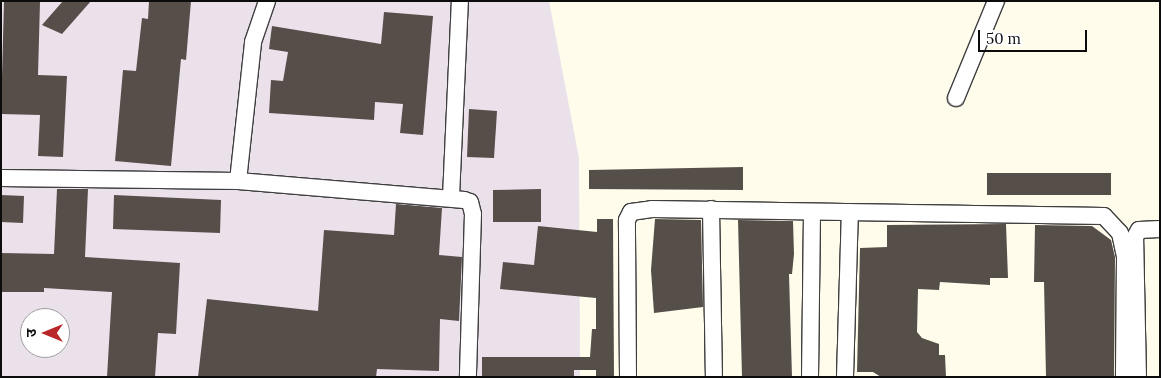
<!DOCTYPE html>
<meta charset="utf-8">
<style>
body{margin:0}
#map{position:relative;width:1161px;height:378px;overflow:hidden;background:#fffcec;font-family:Lora,"Noto Sans Devanagari",serif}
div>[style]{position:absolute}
.industrial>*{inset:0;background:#eae1eb}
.building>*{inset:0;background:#554e49}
.roads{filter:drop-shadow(1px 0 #3f3f3f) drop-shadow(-1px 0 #3f3f3f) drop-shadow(0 1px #3f3f3f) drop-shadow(0 -1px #3f3f3f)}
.minor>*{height:16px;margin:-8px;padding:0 8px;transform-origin:8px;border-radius:8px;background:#fff}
span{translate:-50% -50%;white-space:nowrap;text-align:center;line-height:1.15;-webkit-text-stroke:5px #fff;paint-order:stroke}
.frame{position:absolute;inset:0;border:2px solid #0c0c0c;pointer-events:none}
.north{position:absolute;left:20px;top:308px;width:50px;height:50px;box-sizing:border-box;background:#fff;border:1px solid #9e9e9e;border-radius:50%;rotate:270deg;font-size:14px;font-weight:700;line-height:20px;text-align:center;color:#0c0c0c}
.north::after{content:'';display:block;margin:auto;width:18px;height:22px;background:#b92729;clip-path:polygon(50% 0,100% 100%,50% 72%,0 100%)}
.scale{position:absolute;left:978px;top:30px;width:109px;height:22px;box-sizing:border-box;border:2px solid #0c0c0c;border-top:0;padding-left:6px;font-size:15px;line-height:18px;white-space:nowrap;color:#0c0c0c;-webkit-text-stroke:4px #fff;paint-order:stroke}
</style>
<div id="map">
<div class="industrial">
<i style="clip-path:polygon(evenodd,1px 1px,549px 1px,579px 158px,580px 377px,1px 377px,1px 1px,30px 318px,60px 318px,60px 348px,30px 348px,30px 318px)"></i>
</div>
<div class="building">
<i style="clip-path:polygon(4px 1px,40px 2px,38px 75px,67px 76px,63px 157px,38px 156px,40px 115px,1px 114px)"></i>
<i style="clip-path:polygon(63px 1px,91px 1px,62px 34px,42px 25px)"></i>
<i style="clip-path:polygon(149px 1px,191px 1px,186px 60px,181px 59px,171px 166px,115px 161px,123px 70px,136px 71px,142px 18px,148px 19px)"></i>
<i style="clip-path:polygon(384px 12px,433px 16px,423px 135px,400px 133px,403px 104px,375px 102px,374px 120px,269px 113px,271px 80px,283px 81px,288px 52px,269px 49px,272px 26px,381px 44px)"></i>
<i style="clip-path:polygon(469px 109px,497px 111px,494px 158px,467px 157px)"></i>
<i style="clip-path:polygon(743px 167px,743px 190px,589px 189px,589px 170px)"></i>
<i style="clip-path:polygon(987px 173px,1111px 173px,1111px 195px,987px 195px)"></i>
<i style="clip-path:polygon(57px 189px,88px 189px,85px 257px,180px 263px,176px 334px,158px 333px,155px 377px,107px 377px,112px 292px,44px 288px,44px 292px,1px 292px,1px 253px,54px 254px)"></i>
<i style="clip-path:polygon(541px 189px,541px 222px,493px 222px,493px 190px)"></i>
<i style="clip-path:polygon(1px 195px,24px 196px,23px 223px,1px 222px)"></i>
<i style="clip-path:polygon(114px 195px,221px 200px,220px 233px,113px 229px)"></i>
<i style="clip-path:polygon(396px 204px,442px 208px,439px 255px,462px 257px,459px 321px,440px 319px,439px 371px,377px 369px,376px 377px,198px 377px,207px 299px,318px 311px,324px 230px,394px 235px)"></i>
<i style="clip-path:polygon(597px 219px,613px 219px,614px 377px,596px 377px,596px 370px,574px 370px,574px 377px,482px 377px,482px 357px,590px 357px,592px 329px,596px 329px,596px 298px,500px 289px,503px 262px,534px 265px,538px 226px,597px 232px)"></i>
<i style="clip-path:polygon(655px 219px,701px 220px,703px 307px,654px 313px,651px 270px)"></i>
<i style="clip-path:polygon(738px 220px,793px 221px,794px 254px,792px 274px,789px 274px,792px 377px,742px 377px)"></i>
<i style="clip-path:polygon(1006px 224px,1008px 278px,990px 278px,990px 285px,940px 282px,939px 290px,918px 289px,917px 332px,922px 338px,939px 344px,939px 355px,945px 355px,946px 377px,881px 377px,873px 372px,857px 372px,860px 248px,887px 247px,887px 225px)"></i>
<i style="clip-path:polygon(1035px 225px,1092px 226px,1111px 240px,1115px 257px,1114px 377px,1046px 377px,1044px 282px,1034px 282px)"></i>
</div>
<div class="roads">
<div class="minor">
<i style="left:956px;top:98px;width:105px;rotate:-67.6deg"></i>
<i style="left:1px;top:178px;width:237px;rotate:0.7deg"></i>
<i style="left:238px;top:181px;width:227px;rotate:4.8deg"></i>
<i style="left:464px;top:200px;width:6px;rotate:18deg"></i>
<i style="left:470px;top:202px;width:12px;rotate:76deg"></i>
<i style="left:473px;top:214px;width:163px;rotate:91.8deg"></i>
<i style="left:238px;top:181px;width:140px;rotate:-83.8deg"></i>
<i style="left:253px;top:42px;width:43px;rotate:-71.1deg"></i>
<i style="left:451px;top:197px;width:196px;rotate:-87.4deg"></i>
<i style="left:711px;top:209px;width:168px;rotate:89deg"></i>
<i style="left:628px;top:377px;width:157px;rotate:-90.4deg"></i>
<i style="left:627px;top:220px;width:9px;rotate:-63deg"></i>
<i style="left:631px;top:212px;width:21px;rotate:-8deg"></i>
<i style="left:652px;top:209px;width:452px;rotate:0.9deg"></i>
<i style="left:1104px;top:216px;width:23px;rotate:47deg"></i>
<i style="left:1120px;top:233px;width:24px;rotate:78deg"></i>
<i style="left:1125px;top:256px;width:121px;rotate:90.5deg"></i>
<i style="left:810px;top:377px;width:165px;rotate:-89.3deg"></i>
<i style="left:845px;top:377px;width:165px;rotate:-88.3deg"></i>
<i style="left:1138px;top:377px;width:140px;rotate:-91.2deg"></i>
<i style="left:1135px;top:237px;width:8px;rotate:-60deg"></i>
<i style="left:1139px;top:230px;width:21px;rotate:-3deg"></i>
</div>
</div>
<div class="frame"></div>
<div class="north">उ</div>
<div class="scale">50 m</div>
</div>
